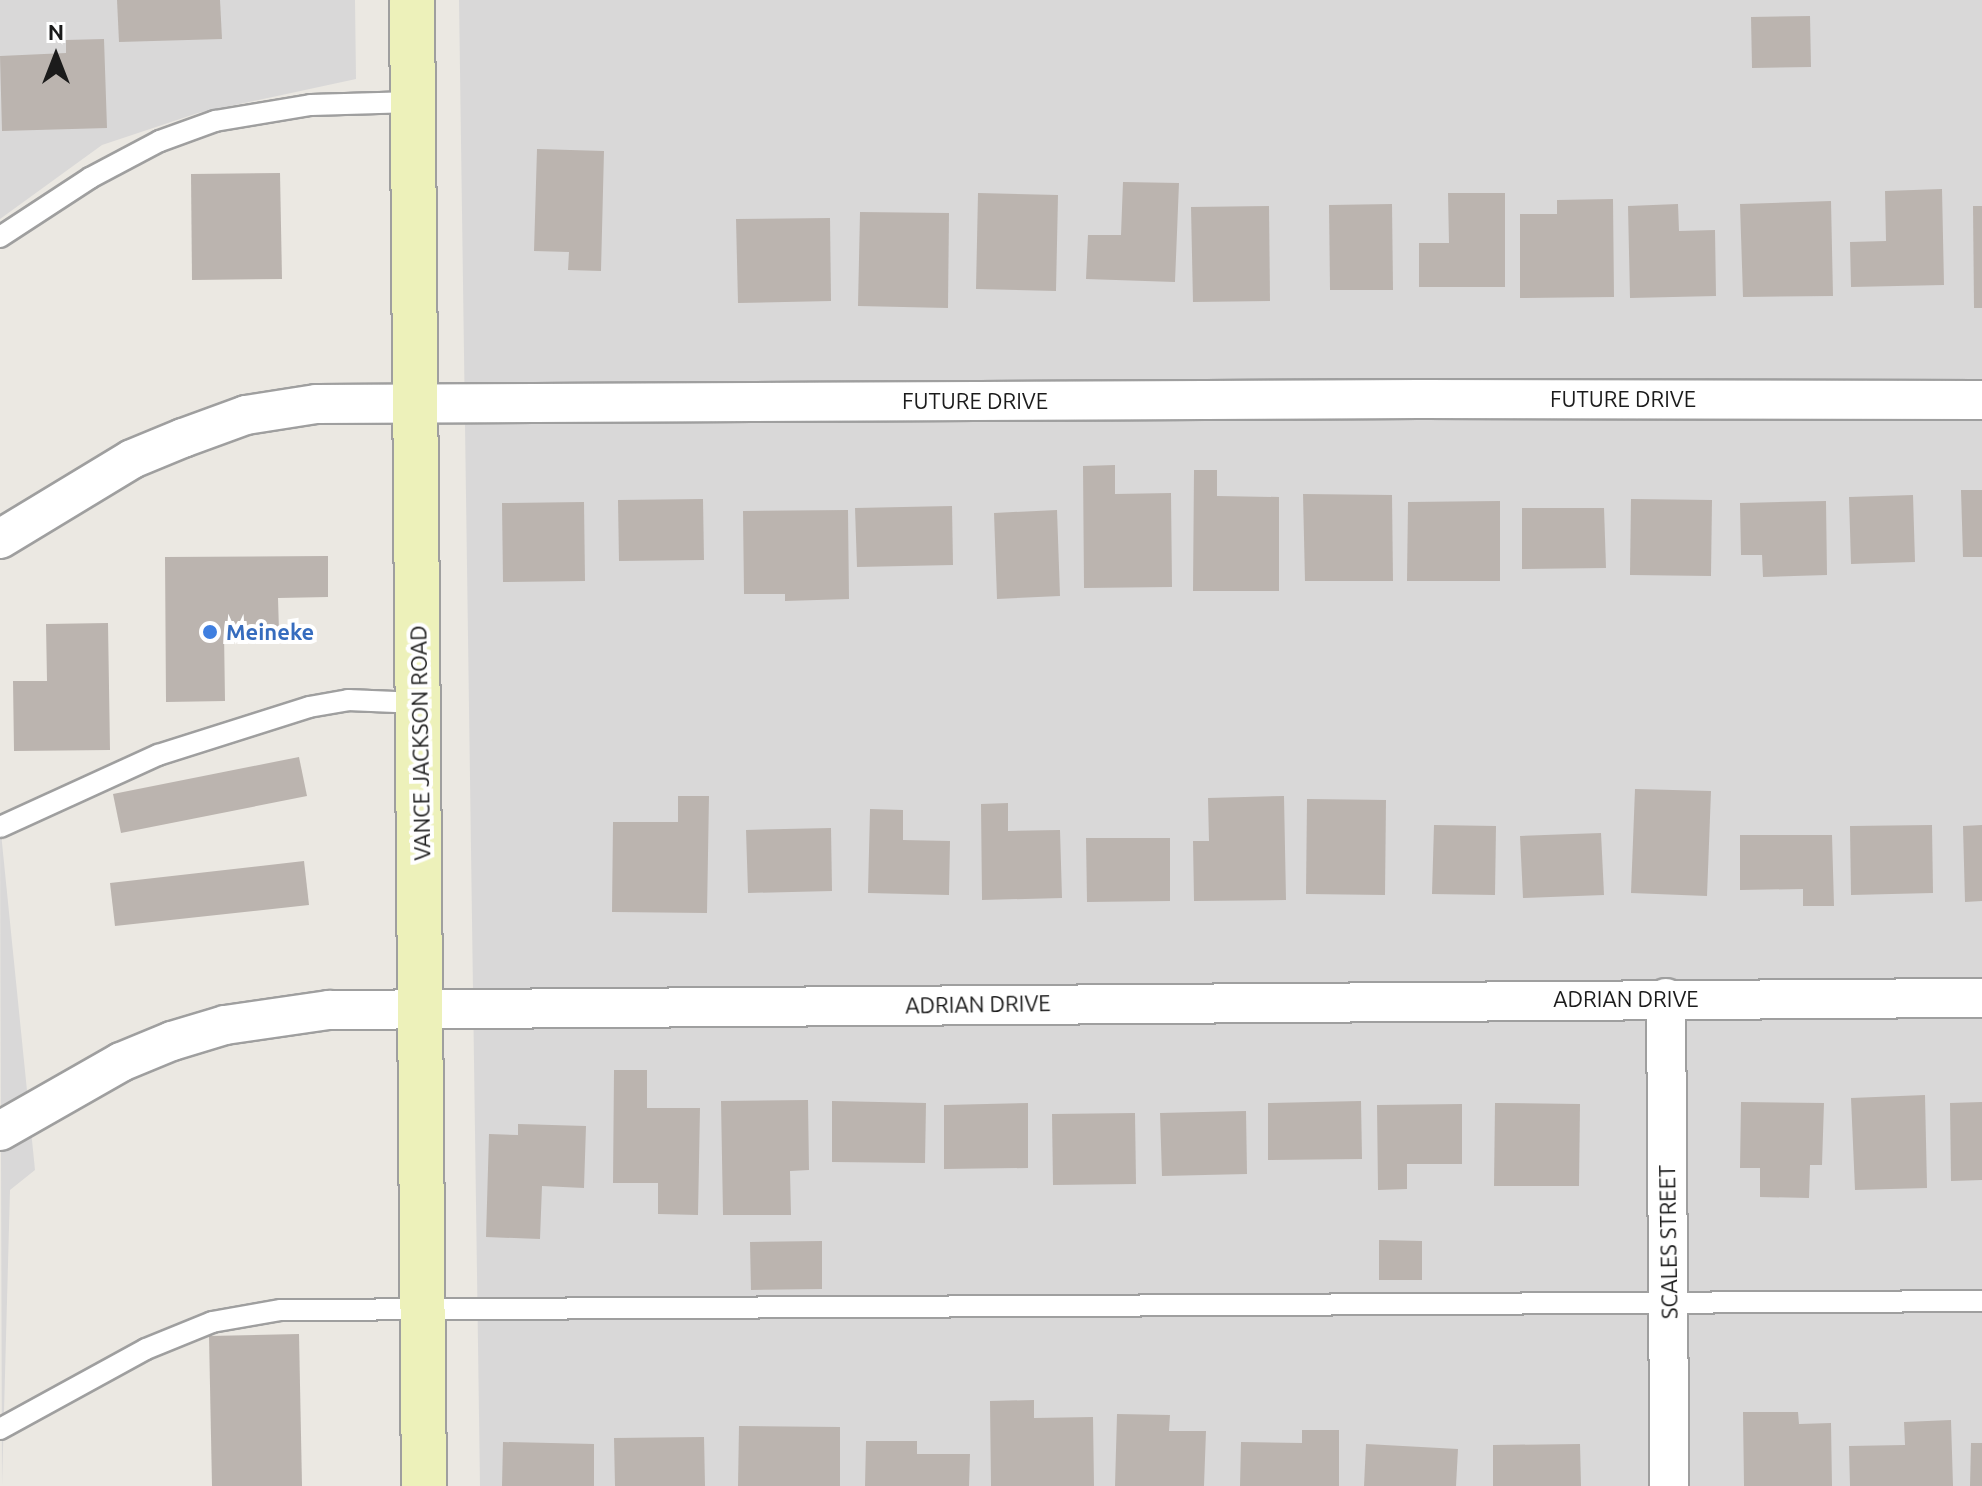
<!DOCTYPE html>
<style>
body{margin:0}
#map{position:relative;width:1982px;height:1486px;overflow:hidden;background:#ebe8e2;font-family:Ubuntu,sans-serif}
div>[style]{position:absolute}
.residential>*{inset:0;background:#d9d8d8}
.building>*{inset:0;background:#bbb4af}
.roads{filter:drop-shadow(2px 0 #9f9f9f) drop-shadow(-2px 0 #9f9f9f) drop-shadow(0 2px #9f9f9f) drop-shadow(0 -2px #9f9f9f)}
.service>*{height:20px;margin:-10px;padding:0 10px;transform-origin:10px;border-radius:10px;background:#fff}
.minor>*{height:38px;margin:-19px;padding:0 19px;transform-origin:19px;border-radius:19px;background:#fff}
.secondary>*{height:44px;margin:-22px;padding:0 22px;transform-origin:22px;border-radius:22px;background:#edf1ba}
.dots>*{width:22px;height:22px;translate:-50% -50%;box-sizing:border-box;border:4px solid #fff;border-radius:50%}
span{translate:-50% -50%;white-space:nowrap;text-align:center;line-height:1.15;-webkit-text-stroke:8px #fff;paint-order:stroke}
.street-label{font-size:22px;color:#1b1b1b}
.shop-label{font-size:22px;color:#366cbe;font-weight:700}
.left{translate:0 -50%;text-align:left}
.north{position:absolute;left:16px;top:16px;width:80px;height:80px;-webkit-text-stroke:6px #fff;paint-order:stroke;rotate:0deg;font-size:22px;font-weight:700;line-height:32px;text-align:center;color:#1b1b1b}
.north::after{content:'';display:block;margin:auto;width:28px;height:36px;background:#1b1b1b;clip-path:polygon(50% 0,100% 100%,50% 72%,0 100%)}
</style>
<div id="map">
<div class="residential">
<i style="clip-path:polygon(0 0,355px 0,356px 79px,198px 113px,102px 145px,0 219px)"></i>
<i style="clip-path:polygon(459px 0,1982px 0,1982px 1486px,480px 1486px)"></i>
<i style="clip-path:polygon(0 823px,35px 1170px,10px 1190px,2px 1486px)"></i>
</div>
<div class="building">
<i style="clip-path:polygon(117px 0,220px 0,222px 39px,119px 42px)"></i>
<i style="clip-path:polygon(1810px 16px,1811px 67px,1752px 68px,1751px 17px)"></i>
<i style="clip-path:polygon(104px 39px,107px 128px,2px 131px,0 56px,66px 53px,66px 40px)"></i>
<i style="clip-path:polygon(537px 149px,604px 151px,601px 271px,568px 270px,569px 252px,534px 251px)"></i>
<i style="clip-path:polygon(280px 173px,282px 279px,192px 280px,191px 174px)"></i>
<i style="clip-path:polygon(1123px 182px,1179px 183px,1175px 282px,1086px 279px,1088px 235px,1121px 235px)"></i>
<i style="clip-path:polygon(1942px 189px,1944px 285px,1851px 287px,1850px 242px,1886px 241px,1885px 191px)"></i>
<i style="clip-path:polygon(978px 193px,1058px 195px,1056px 291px,976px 289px)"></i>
<i style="clip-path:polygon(1448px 193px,1505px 193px,1505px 287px,1419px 287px,1419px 243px,1449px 243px)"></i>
<i style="clip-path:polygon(1613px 199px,1614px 297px,1520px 298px,1520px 214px,1557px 214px,1557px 200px)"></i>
<i style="clip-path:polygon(1831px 201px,1833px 296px,1743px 297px,1740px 204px)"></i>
<i style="clip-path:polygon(1392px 204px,1393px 290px,1330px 290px,1329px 205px)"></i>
<i style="clip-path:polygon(1678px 204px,1679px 231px,1715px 230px,1716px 296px,1630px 298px,1628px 206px)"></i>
<i style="clip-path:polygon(1269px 206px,1270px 301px,1193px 302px,1191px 207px)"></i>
<i style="clip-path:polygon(1973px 206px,1982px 206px,1982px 308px,1974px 308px)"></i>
<i style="clip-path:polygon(860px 212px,949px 213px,948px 308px,858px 306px)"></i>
<i style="clip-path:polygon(830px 218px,831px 301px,738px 303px,736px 219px)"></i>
<i style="clip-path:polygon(1115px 465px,1115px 494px,1171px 493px,1172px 587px,1084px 588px,1083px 466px)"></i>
<i style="clip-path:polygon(1194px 470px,1217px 470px,1217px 496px,1279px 497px,1279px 591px,1193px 591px)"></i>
<i style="clip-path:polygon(1961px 490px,1982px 490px,1982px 557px,1963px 557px)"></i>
<i style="clip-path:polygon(1303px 494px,1392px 495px,1393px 581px,1305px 581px)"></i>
<i style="clip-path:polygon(1913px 495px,1915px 562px,1851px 564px,1849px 497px)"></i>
<i style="clip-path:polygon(703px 499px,704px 560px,619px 561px,618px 500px)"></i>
<i style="clip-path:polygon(1631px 499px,1712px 500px,1711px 576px,1630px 575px)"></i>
<i style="clip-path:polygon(1500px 501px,1500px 581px,1407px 581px,1408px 502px)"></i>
<i style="clip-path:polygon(1826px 501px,1827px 575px,1763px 577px,1762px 555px,1741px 555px,1740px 503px)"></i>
<i style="clip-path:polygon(584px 502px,585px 581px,503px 582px,502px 503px)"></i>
<i style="clip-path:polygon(952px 506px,953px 565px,857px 567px,855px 508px)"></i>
<i style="clip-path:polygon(1522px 508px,1604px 508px,1606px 568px,1522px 569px)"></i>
<i style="clip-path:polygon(848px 510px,849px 599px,785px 601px,785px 594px,744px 594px,743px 511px)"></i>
<i style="clip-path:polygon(1057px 510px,1060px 596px,997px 599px,994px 513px)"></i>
<i style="clip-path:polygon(328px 556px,328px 597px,278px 598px,279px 631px,224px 632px,225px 701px,166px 702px,165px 557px)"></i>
<i style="clip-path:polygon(108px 623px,110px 750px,14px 751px,13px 681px,47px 681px,46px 624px)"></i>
<i style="clip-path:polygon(299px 757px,307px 796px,121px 833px,113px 794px)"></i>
<i style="clip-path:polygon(1635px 789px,1711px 791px,1707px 896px,1631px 893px)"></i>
<i style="clip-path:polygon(678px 796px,709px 796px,707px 913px,612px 912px,613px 822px,678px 822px)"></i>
<i style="clip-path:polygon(1284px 796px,1286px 900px,1194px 901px,1193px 841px,1209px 841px,1208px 798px)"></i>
<i style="clip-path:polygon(1307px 799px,1386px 800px,1385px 895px,1306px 894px)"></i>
<i style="clip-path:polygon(1008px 803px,1008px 831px,1060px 830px,1062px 898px,982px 900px,981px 804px)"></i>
<i style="clip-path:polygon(870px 809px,903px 810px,903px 840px,950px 841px,949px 895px,868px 893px)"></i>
<i style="clip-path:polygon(1434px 825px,1496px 826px,1495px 895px,1432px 894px)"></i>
<i style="clip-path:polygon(1932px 825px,1933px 893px,1851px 895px,1850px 826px)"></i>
<i style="clip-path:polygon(1982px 825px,1982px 901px,1965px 902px,1963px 826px)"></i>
<i style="clip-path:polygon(831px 828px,832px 891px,748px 893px,746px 830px)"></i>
<i style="clip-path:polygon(1601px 833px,1604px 895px,1523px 898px,1520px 836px)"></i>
<i style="clip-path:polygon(1740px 835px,1832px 835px,1834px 906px,1803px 906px,1803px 889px,1740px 890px)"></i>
<i style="clip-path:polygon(1086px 838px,1170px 838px,1170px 901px,1087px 902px)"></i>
<i style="clip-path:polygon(304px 861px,309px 905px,115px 926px,110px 883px)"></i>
<i style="clip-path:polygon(614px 1070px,647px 1070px,647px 1108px,700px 1108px,698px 1215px,658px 1214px,658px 1183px,613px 1183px)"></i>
<i style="clip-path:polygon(1925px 1095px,1927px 1188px,1855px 1190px,1851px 1098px)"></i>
<i style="clip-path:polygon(808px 1100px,809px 1170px,790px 1171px,791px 1215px,723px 1215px,721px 1101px)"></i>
<i style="clip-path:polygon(832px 1101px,926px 1103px,925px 1163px,832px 1162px)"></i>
<i style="clip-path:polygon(1361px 1101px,1362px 1159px,1268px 1160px,1268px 1103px)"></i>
<i style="clip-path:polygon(1741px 1102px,1824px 1103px,1822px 1165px,1810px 1165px,1809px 1198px,1760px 1197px,1760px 1168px,1740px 1168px)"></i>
<i style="clip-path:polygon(1982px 1102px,1982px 1180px,1951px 1181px,1950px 1103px)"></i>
<i style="clip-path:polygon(1028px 1103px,1028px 1168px,944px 1169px,944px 1105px)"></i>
<i style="clip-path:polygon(1495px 1103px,1580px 1104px,1579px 1186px,1494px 1186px)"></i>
<i style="clip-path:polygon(1462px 1104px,1462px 1164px,1407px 1164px,1407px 1189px,1378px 1190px,1377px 1105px)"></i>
<i style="clip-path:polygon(1246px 1111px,1247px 1174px,1162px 1176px,1160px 1113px)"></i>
<i style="clip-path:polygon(1135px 1113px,1136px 1184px,1053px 1185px,1052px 1114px)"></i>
<i style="clip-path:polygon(518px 1124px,586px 1126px,584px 1188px,542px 1186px,540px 1239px,486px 1237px,489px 1134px,518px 1135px)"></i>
<i style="clip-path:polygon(1379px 1240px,1422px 1241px,1422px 1280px,1379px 1280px)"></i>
<i style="clip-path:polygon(822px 1241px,822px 1289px,751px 1290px,750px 1242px)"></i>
<i style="clip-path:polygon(299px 1334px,302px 1486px,212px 1486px,209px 1336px)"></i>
<i style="clip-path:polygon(1034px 1400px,1034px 1418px,1093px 1417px,1094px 1486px,991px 1486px,990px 1401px)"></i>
<i style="clip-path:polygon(1743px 1412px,1798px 1412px,1799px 1424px,1831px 1423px,1832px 1486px,1744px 1486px)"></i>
<i style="clip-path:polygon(1117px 1414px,1170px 1415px,1169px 1431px,1206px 1431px,1204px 1486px,1115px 1486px)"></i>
<i style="clip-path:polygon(1951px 1420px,1953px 1486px,1850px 1486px,1849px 1446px,1905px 1445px,1904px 1422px)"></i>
<i style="clip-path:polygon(739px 1426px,840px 1427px,840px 1486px,738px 1486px)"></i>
<i style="clip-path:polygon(1302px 1430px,1339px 1430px,1339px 1486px,1240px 1486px,1241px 1442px,1302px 1443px)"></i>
<i style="clip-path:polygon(704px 1437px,705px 1486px,615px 1486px,614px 1438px)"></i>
<i style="clip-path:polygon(866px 1441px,917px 1441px,917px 1454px,970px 1454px,969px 1486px,865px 1486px)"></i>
<i style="clip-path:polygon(503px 1442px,594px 1444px,594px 1486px,502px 1486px)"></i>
<i style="clip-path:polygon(1971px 1443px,1982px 1443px,1982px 1486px,1970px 1486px)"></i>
<i style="clip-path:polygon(1366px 1444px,1458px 1449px,1456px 1486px,1364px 1486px)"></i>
<i style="clip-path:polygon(1580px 1444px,1581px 1486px,1493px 1486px,1493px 1445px)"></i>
</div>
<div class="roads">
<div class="service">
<i style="left:0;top:237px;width:108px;rotate:-33.2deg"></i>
<i style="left:90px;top:178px;width:79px;rotate:-27.9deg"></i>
<i style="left:160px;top:141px;width:59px;rotate:-20deg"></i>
<i style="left:215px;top:121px;width:97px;rotate:-9.5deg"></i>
<i style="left:311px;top:105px;width:102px;rotate:-1.7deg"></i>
<i style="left:0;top:827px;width:174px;rotate:-24.5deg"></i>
<i style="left:158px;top:755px;width:158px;rotate:-17.6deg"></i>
<i style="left:309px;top:707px;width:40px;rotate:-10deg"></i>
<i style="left:348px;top:700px;width:71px;rotate:2.4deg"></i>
<i style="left:0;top:1429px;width:166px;rotate:-28.7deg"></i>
<i style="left:146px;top:1349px;width:71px;rotate:-22.2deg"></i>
<i style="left:212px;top:1322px;width:70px;rotate:-9.9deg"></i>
<i style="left:281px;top:1310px;width:1701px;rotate:-0.3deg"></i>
</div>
<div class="minor">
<i style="left:0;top:539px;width:154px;rotate:-31.2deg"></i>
<i style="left:132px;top:459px;width:55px;rotate:-22.4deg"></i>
<i style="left:183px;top:438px;width:67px;rotate:-20.1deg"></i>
<i style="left:246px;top:415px;width:71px;rotate:-8.9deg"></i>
<i style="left:316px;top:404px;width:1103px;rotate:-0.26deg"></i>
<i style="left:1419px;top:399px;width:563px;rotate:0.1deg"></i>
<i style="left:1666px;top:998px;width:488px;rotate:89.6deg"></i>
<i style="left:0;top:1131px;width:139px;rotate:-29.7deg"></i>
<i style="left:121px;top:1062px;width:55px;rotate:-22.4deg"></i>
<i style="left:172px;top:1041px;width:55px;rotate:-16.8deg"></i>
<i style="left:225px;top:1025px;width:105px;rotate:-8.2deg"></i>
<i style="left:329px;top:1010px;width:1653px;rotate:-0.42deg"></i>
</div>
<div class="secondary">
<i style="left:412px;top:0;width:1486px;rotate:89.54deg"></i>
</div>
</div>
<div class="dots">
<i style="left:210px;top:632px;background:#3f7fe0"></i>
</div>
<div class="street-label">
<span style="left:1623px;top:399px">FUTURE DRIVE</span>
<span style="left:975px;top:401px">FUTURE DRIVE</span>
<span style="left:420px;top:743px;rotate:-91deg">VANCE JACKSON ROAD</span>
<span style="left:1626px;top:999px">ADRIAN DRIVE</span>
<span style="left:978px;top:1004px;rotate:-1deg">ADRIAN DRIVE</span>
<span style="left:1668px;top:1242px;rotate:-91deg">SCALES STREET</span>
</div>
<div class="shop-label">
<span class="left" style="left:226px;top:632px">Meineke</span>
</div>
<div class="north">N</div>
</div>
